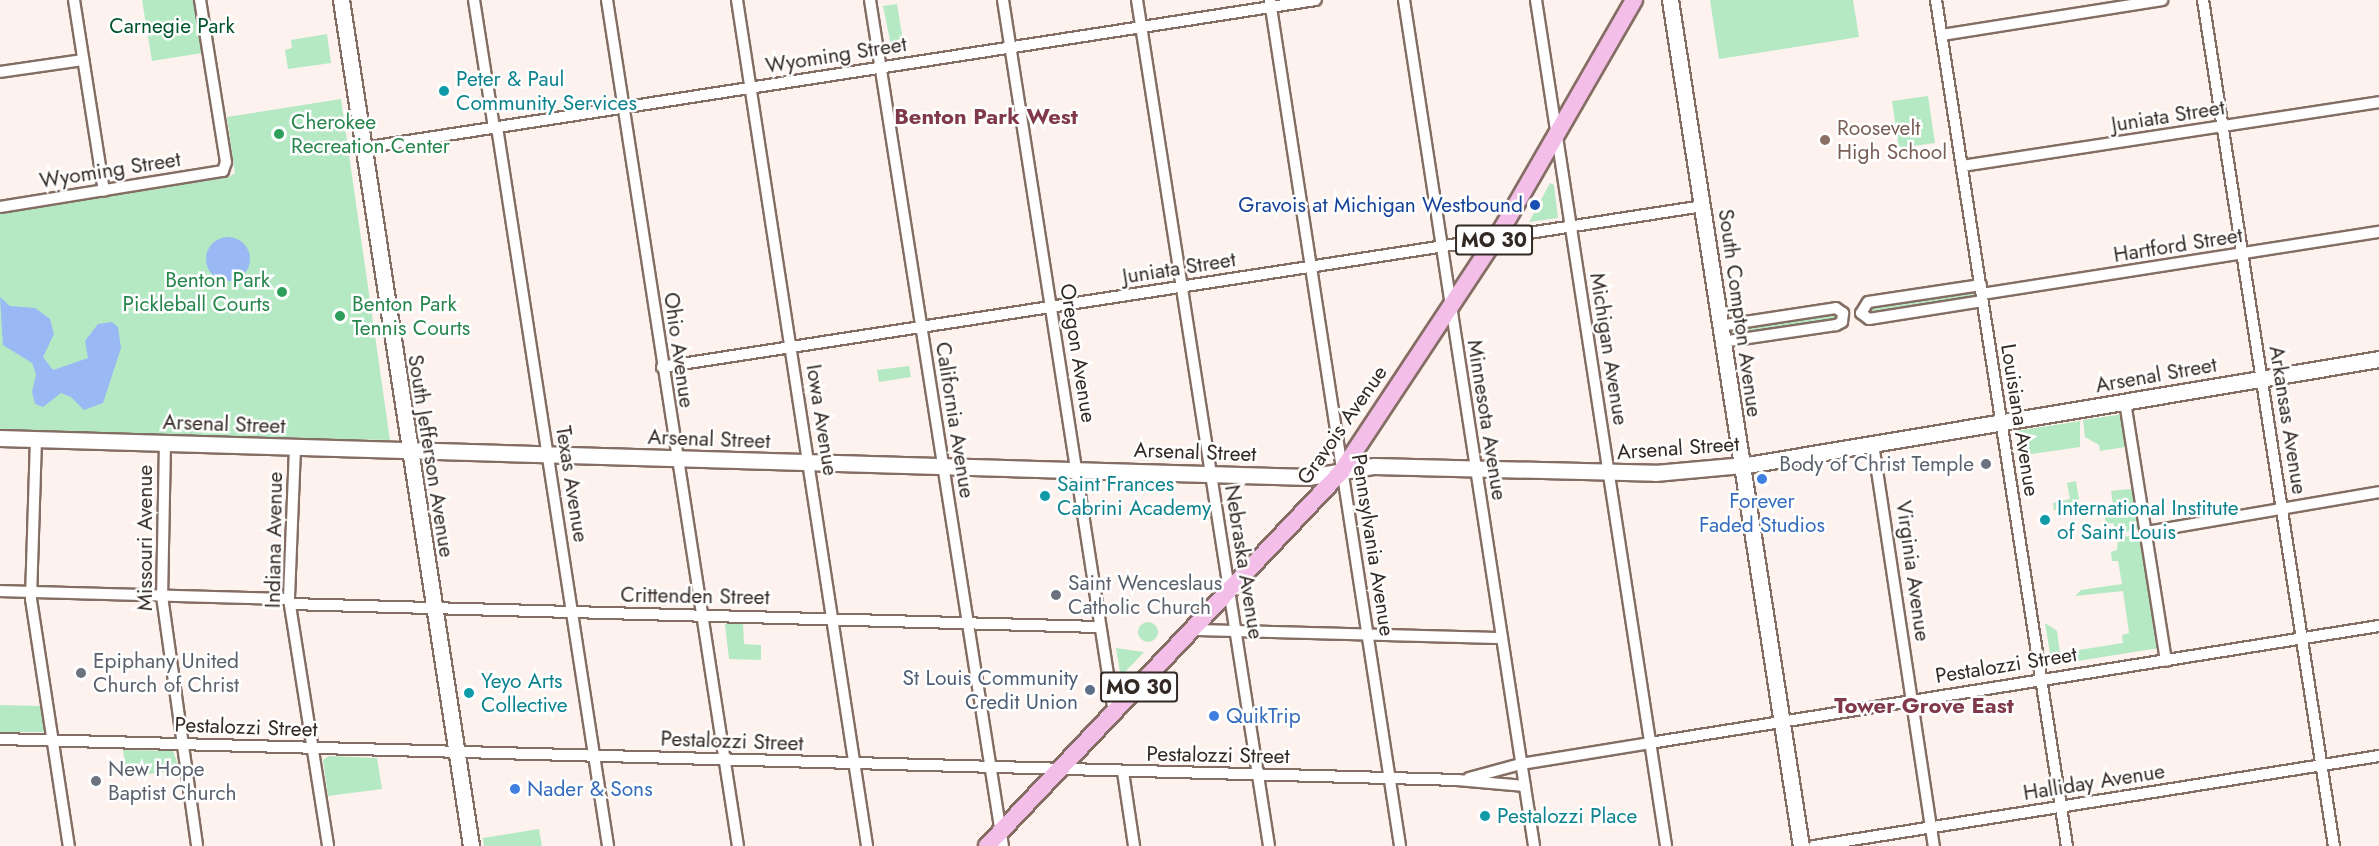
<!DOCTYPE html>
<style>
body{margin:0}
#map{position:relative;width:2379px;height:846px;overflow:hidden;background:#fdf2ed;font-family:Jost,sans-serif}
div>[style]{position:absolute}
.green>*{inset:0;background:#b5e9c4}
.round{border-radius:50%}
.water>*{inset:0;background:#99b8f4}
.roads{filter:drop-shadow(2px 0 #846d63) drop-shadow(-2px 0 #846d63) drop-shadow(0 2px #846d63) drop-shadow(0 -2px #846d63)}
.street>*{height:10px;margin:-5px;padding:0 5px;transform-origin:5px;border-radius:5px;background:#fff}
.secondary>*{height:15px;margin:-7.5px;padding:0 7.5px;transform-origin:7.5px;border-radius:7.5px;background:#fff}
.primary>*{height:16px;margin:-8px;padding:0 8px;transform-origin:8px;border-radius:8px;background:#f3bfe9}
.dots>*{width:16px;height:16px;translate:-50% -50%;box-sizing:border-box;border:3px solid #fff;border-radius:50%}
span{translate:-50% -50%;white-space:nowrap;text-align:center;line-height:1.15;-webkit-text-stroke:5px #fff;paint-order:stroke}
.shield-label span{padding:2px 4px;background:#fff;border:2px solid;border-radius:4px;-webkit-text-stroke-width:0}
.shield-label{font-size:20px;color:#332925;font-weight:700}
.park-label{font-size:21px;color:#00532b}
.street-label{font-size:21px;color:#332925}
.culture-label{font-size:21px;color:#0d838f}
.left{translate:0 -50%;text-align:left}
.leisure-label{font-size:21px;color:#27864d}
.right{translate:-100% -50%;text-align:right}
.education-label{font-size:21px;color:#785e54}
.transit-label{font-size:21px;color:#164399}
.worship-label{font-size:21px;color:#5b616d}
.shop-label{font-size:21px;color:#366cbe}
.service-label{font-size:21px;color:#4e5e75}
.neighbourhood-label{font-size:22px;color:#80394a;font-weight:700}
</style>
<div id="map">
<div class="green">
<i style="clip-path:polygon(142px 0,194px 0,202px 53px,152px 61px)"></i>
<i style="clip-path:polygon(1710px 0,1853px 0,1859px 37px,1719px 59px)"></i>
<i style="clip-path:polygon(897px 4px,905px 53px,893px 55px,883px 6px)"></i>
<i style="clip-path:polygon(327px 34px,331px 63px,288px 69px,285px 50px,292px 48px,291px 40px)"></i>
<i style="clip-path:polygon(1928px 96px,1935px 143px,1899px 148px,1892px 101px)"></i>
<i style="clip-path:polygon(341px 99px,390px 440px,0 432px,0 213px,229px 177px,235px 173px,227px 117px)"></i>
<i style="clip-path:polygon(1550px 183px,1554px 185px,1558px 218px,1529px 222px)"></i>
<i style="clip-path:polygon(1973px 290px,1975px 297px,1868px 312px,1870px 306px)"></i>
<i style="clip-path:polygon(1834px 313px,1836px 320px,1729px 337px,1729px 329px)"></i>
<i style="clip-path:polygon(909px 366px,911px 377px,879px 382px,877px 370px)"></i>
<i style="clip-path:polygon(2124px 414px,2133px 479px,2130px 479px,2125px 447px,2100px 451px,2099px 445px,2085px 437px,2083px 420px)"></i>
<i style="clip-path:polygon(2080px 421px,2080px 447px,2026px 455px,2027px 467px,2022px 467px,2016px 431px)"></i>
<i style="clip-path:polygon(2076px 481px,2080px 506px,2054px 510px,2053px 503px,2070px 499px,2067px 483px)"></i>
<i style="clip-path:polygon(2130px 489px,2135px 492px,2141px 528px,2118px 534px,2113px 523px,2106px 524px,2104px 513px,2114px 511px,2111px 491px)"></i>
<i style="clip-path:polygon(2138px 534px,2142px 536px,2159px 648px,2052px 665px,2045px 623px,2057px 631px,2060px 653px,2123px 643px,2122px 635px,2129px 633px,2123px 591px,2075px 596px,2081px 590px,2122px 584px,2118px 561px,2112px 561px,2111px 552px,2117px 550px,2118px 538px)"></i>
<i class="round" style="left:1138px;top:622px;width:20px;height:20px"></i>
<i style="clip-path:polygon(725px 624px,743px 624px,744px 644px,761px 645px,761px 660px,729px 659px)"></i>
<i style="clip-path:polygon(1116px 648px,1144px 652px,1125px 672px,1120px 672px)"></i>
<i style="clip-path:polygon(0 705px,42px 706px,45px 732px,0 732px)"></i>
<i style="clip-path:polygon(123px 750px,173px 751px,180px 770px,127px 777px)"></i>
<i style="clip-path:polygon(329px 756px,377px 758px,382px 789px,328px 796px,323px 760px)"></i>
<i style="clip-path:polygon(539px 829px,542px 846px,484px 846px,483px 838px)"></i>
</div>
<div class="water">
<i class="round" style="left:206px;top:237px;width:44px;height:44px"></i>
<i style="clip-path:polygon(0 297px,10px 306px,35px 308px,50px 319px,54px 334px,43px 357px,53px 370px,88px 358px,85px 341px,98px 324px,112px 322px,118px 327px,121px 348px,103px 403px,84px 410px,71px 397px,61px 393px,43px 407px,35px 404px,32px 392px,36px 374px,32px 363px,3px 345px)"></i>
</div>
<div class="roads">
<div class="street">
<i style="left:74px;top:0;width:193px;rotate:81.1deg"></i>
<i style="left:474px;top:0;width:130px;rotate:81.1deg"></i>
<i style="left:607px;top:0;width:856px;rotate:81.2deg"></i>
<i style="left:737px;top:0;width:856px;rotate:81.26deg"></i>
<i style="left:870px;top:0;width:856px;rotate:81.07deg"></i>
<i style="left:1003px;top:0;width:722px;rotate:81.15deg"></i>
<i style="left:1137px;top:0;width:856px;rotate:81.13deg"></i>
<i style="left:1404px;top:0;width:856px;rotate:81.26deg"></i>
<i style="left:1536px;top:0;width:856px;rotate:81.26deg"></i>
<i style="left:1936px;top:0;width:856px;rotate:81.2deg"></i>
<i style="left:2203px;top:0;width:856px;rotate:81.2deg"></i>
<i style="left:1270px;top:1px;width:855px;rotate:81.25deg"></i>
<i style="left:1942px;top:35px;width:223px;rotate:-9deg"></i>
<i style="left:0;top:72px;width:84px;rotate:-8.2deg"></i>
<i style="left:497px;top:127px;width:728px;rotate:81.22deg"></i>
<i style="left:363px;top:148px;width:964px;rotate:-8.83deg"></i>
<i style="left:1962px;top:166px;width:422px;rotate:-8.7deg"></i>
<i style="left:0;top:207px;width:226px;rotate:-9.2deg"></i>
<i style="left:223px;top:171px;width:9px;rotate:-72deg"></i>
<i style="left:226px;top:162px;width:164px;rotate:-99.1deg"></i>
<i style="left:1981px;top:285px;width:114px;rotate:171.4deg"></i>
<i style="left:1868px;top:302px;width:13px;rotate:122deg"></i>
<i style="left:1861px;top:313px;width:10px;rotate:37deg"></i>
<i style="left:1869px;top:319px;width:115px;rotate:-9deg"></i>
<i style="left:1982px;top:294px;width:402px;rotate:-8.9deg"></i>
<i style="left:1719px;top:326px;width:118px;rotate:-8.7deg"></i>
<i style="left:1836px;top:308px;width:9px;rotate:36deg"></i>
<i style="left:1843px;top:313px;width:9px;rotate:96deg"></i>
<i style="left:1842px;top:322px;width:7px;rotate:153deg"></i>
<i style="left:1836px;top:325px;width:116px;rotate:171.6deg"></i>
<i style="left:662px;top:367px;width:1053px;rotate:-8.79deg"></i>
<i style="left:2125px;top:402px;width:262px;rotate:81deg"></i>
<i style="left:36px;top:439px;width:160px;rotate:91.8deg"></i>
<i style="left:31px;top:599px;width:250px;rotate:81.3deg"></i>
<i style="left:165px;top:443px;width:153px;rotate:91.1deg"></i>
<i style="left:162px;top:596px;width:252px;rotate:82deg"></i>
<i style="left:1873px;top:444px;width:407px;rotate:81.4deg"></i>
<i style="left:295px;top:448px;width:151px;rotate:92.3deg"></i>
<i style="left:289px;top:599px;width:250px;rotate:81deg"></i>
<i style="left:2146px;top:532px;width:236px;rotate:-9.7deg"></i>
<i style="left:0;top:591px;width:289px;rotate:1.6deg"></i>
<i style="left:290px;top:604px;width:810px;rotate:1.63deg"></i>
<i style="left:1193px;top:630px;width:309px;rotate:1.5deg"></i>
<i style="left:0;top:739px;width:1458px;rotate:1.61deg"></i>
<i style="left:1457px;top:780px;width:68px;rotate:5deg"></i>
<i style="left:1123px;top:772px;width:75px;rotate:81.5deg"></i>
<i style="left:1469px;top:778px;width:54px;rotate:-15.1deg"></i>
<i style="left:1521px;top:764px;width:131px;rotate:-9.2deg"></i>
<i style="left:1650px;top:743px;width:738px;rotate:-9.12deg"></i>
<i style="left:1814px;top:846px;width:572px;rotate:-9.05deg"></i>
</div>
<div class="secondary">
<i style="left:341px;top:0;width:856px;rotate:81.26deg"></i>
<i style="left:1670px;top:0;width:856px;rotate:81.2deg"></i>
<i style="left:0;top:438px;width:1309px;rotate:1.71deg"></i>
<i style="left:1308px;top:477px;width:67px;rotate:-9.5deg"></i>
<i style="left:1374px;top:466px;width:281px;rotate:1.4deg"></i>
<i style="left:1655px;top:473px;width:98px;rotate:-5.2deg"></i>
<i style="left:1753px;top:464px;width:635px;rotate:-9.52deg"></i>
</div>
<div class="primary">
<i style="left:987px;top:846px;width:515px;rotate:-46.57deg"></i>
<i style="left:1341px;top:472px;width:294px;rotate:-56.5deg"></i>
<i style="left:1503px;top:227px;width:262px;rotate:-60deg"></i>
</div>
</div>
<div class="dots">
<i style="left:444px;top:91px;background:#0f9aa8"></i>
<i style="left:279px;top:134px;background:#2e9e5b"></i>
<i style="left:1825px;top:140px;background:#8d6e63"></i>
<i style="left:1535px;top:205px;background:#1a4fb4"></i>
<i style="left:282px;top:292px;background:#2e9e5b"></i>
<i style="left:340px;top:316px;background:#2e9e5b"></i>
<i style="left:1986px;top:464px;background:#6b7280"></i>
<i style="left:1762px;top:479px;background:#3f7fe0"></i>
<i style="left:1045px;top:496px;background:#0f9aa8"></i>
<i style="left:2045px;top:520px;background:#0f9aa8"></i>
<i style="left:1056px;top:595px;background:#6b7280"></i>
<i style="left:81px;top:673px;background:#6b7280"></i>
<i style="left:1090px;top:690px;background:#5c6f8a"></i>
<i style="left:469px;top:693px;background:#0f9aa8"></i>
<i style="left:1214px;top:716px;background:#3f7fe0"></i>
<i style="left:96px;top:781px;background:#6b7280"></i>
<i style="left:515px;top:789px;background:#3f7fe0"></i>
<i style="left:1485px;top:816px;background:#0f9aa8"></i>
</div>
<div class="shield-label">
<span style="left:1494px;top:240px">MO 30</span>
<span style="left:1139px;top:687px">MO 30</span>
</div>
<div class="park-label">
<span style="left:172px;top:26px">Carnegie Park</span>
</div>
<div class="street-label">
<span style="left:836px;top:55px;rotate:-9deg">Wyoming Street</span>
<span style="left:2168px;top:116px;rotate:-9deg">Juniata Street</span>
<span style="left:110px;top:170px;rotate:-9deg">Wyoming Street</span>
<span style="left:2178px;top:245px;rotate:-9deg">Hartford Street</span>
<span style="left:1179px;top:268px;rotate:-9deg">Juniata Street</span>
<span style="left:1740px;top:313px;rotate:82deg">South Compton Avenue</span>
<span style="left:1609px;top:349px;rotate:81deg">Michigan Avenue</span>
<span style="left:679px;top:350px;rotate:82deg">Ohio Avenue</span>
<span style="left:1078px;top:353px;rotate:81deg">Oregon Avenue</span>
<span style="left:2156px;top:375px;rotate:-10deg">Arsenal Street</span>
<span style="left:822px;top:420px;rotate:81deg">Iowa Avenue</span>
<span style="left:955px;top:420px;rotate:81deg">California Avenue</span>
<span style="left:1487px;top:420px;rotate:81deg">Minnesota Avenue</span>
<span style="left:2020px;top:420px;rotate:81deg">Louisiana Avenue</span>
<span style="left:2288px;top:420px;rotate:81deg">Arkansas Avenue</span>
<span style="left:224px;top:424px;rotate:2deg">Arsenal Street</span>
<span style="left:1342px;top:425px;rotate:-55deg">Gravois Avenue</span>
<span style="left:709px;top:439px;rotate:2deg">Arsenal Street</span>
<span style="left:1678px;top:448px;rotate:-4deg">Arsenal Street</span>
<span style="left:1195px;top:452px;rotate:2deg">Arsenal Street</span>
<span style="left:431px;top:456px;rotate:81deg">South Jefferson Avenue</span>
<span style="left:572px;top:484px;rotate:81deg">Texas Avenue</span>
<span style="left:145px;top:538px;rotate:-90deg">Missouri Avenue</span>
<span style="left:274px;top:540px;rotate:-89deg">Indiana Avenue</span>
<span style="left:1373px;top:545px;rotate:81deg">Pennsylvania Avenue</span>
<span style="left:1244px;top:562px;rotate:81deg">Nebraska Avenue</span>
<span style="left:1913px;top:571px;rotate:82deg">Virginia Avenue</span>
<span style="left:695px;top:596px;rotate:1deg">Crittenden Street</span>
<span style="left:2006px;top:665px;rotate:-9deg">Pestalozzi Street</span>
<span style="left:246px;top:727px;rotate:2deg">Pestalozzi Street</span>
<span style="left:732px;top:741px;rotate:2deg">Pestalozzi Street</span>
<span style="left:1218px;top:755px;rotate:1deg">Pestalozzi Street</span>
<span style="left:2094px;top:782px;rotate:-9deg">Halliday Avenue</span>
</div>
<div class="culture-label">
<span class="left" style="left:456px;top:91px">Peter &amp; Paul<br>Community Services</span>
<span class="left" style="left:1057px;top:496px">Saint Frances<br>Cabrini Academy</span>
<span class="left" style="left:2057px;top:520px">International Institute<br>of Saint Louis</span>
<span class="left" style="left:481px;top:693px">Yeyo Arts<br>Collective</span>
<span class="left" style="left:1497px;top:816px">Pestalozzi Place</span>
</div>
<div class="leisure-label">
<span class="left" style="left:291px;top:134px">Cherokee<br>Recreation Center</span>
<span class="right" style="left:270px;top:292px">Benton Park<br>Pickleball Courts</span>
<span class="left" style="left:352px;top:316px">Benton Park<br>Tennis Courts</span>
</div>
<div class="education-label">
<span class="left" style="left:1837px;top:140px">Roosevelt<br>High School</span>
</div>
<div class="transit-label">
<span class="right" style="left:1523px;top:205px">Gravois at Michigan Westbound</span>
</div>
<div class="worship-label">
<span class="right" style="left:1974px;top:464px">Body of Christ Temple</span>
<span class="left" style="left:1068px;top:595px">Saint Wenceslaus<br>Catholic Church</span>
<span class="left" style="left:93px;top:673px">Epiphany United<br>Church of Christ</span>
<span class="left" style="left:108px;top:781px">New Hope<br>Baptist Church</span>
</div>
<div class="shop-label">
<span style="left:1762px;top:513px">Forever<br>Faded Studios</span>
<span class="left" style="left:1226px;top:716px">QuikTrip</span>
<span class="left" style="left:527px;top:789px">Nader &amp; Sons</span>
</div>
<div class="service-label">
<span class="right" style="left:1078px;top:690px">St Louis Community<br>Credit Union</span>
</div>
<div class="neighbourhood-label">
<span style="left:986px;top:117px">Benton Park West</span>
<span style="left:1924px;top:706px">Tower Grove East</span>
</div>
</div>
